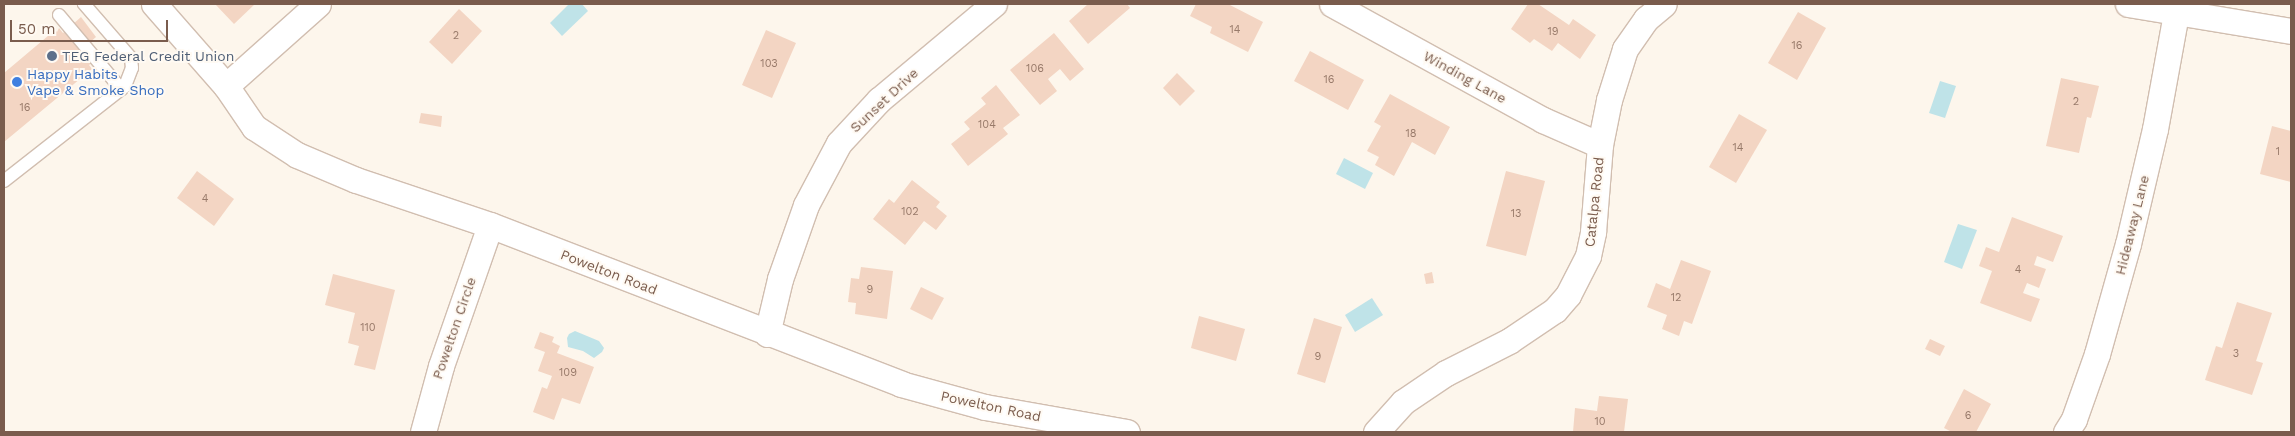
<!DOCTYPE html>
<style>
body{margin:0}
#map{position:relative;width:2295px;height:436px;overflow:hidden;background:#fdf6ec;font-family:"Work Sans",sans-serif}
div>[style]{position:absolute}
.water>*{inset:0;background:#bfe3e8}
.building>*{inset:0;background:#f3d5c3}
.roads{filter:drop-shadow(1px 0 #d1beb0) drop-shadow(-1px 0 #d1beb0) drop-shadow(0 1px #d1beb0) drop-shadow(0 -1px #d1beb0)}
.lane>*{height:12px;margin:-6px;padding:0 6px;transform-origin:6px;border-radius:6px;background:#fff}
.street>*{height:25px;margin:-12.5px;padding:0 12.5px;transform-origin:12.5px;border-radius:12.5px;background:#fff}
.dots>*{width:14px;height:14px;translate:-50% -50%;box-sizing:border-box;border:2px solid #fffaf3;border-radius:50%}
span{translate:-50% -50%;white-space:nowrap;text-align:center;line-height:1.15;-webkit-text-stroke:4px #fffaf3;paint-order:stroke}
.number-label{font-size:11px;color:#987a6a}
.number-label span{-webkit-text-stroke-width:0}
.service-label{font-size:14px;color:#4e5e75}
.left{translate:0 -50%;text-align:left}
.shop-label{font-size:14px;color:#366cbe}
.street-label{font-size:14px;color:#7a5c4d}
.frame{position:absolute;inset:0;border:5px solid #7a5c4d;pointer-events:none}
.scale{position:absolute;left:10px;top:20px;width:158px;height:22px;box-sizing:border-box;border:2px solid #7a5c4d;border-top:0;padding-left:6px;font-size:15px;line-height:18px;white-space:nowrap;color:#7a5c4d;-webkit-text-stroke:4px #fffaf3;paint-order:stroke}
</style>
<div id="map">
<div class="water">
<i style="clip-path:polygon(569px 4px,582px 4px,588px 11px,562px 36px,550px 23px)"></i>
<i style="clip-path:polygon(1940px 81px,1956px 86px,1945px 118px,1929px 113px)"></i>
<i style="clip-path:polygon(1344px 158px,1373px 173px,1365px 189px,1336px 174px)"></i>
<i style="clip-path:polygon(1958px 224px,1977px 230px,1962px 269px,1944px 262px)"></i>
<i style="clip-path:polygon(1372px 298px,1383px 315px,1355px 332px,1345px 315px)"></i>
<i style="clip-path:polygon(575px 331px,599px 341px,604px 348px,602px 352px,594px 358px,583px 351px,568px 347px,567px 338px,569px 334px)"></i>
</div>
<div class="building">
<i style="clip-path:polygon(215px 4px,255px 4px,234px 24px)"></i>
<i style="clip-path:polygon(1088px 4px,1127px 4px,1130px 8px,1088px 44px,1069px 21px)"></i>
<i style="clip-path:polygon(1196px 4px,1228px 4px,1263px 22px,1248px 52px,1210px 33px,1212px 27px,1190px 16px)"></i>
<i style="clip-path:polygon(1528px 4px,1538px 4px,1569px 25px,1573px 19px,1596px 35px,1580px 59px,1558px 43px,1552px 51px,1534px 39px,1530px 43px,1511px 29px)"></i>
<i style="clip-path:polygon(459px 9px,482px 31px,452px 64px,429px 42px)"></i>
<i style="clip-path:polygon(1798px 12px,1826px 28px,1797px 80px,1768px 63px)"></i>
<i style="clip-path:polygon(81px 17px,96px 37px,79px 52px,85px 60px,88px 57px,93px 62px,89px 65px,92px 69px,4px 142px,4px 73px,55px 30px,57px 32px,59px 28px,63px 33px)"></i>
<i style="clip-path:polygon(766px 30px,796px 43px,772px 98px,742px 85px)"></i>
<i style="clip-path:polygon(1054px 33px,1084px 69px,1070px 81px,1060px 69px,1048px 79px,1057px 91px,1040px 105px,1010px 70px)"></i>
<i style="clip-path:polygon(1310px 51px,1364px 80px,1348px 110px,1294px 81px)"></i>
<i style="clip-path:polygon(1177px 73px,1195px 91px,1180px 106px,1163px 88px)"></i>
<i style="clip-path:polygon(2061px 78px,2099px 86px,2091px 118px,2087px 117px,2079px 153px,2046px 146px)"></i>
<i style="clip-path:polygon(996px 85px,1020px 115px,1003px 128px,1008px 134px,968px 166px,951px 144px,970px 129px,964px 122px,986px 104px,981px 98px)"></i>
<i style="clip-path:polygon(1390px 94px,1450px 127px,1435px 155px,1412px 142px,1394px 176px,1375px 165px,1379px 157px,1367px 151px,1381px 126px,1374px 122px)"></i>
<i style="clip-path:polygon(421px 113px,442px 116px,441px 127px,419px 123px)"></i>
<i style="clip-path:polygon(1739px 114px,1767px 130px,1736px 183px,1709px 167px)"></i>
<i style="clip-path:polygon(2272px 126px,2291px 131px,2291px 182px,2260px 174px)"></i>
<i style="clip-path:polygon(197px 171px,234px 199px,214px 226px,177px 198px)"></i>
<i style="clip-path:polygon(1506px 171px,1545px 181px,1526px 256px,1486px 246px)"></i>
<i style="clip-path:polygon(912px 180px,940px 202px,936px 207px,947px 216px,936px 230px,924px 221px,905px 245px,873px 219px,889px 199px,894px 203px)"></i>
<i style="clip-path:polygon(2012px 217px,2063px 236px,2053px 262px,2037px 256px,2034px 265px,2046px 269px,2039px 288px,2027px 283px,2023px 293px,2040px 299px,2031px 322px,1980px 303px,1992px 271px,1979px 266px,1986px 247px,1999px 252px)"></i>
<i style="clip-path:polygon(1681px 260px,1711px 271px,1692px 324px,1684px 321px,1679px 336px,1662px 329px,1667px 315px,1647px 307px,1656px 283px,1670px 289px)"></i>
<i style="clip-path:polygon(861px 267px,893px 271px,887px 319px,855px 314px,856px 303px,848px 302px,851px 278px,859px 279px)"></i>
<i style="clip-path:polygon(1432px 272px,1434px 283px,1426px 284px,1424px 274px)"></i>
<i style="clip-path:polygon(333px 274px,395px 290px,375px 370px,354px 365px,359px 346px,348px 343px,355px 313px,325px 305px)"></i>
<i style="clip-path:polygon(921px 287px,944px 298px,932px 320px,910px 309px)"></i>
<i style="clip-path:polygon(2237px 302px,2272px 313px,2256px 361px,2263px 363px,2252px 395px,2205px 380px,2216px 346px,2222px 348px)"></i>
<i style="clip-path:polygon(1199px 316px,1245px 329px,1236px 361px,1191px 348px)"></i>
<i style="clip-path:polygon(1314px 318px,1342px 327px,1325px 383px,1297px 374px)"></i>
<i style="clip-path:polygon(540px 332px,554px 337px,552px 342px,560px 346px,557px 353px,594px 367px,580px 404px,562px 398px,554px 420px,533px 412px,542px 387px,547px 389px,552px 376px,538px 371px,545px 352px,534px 348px)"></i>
<i style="clip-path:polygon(1930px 339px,1945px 346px,1940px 356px,1925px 349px)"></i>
<i style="clip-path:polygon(1964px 389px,1991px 404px,1976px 432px,1952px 432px,1944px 428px)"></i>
<i style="clip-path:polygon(1599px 396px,1628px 399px,1624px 432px,1573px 432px,1575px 408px,1597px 411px)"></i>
</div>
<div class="roads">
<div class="lane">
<i style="left:59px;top:15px;width:97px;rotate:50deg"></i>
<i style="left:4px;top:181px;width:154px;rotate:-38.1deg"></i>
<i style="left:125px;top:86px;width:19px;rotate:-69deg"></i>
<i style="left:132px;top:68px;width:10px;rotate:-96deg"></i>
<i style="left:131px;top:58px;width:72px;rotate:-131deg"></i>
</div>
<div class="street">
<i style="left:154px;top:4px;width:109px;rotate:48.7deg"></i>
<i style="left:226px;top:86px;width:50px;rotate:55.7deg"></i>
<i style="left:254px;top:127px;width:51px;rotate:33.1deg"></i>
<i style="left:297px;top:155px;width:64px;rotate:23deg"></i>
<i style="left:356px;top:180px;width:141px;rotate:18.6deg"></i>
<i style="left:490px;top:225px;width:441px;rotate:21.1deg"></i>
<i style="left:901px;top:384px;width:87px;rotate:15.3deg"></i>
<i style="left:985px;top:407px;width:144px;rotate:10deg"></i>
<i style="left:1332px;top:4px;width:241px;rotate:28.8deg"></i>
<i style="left:1543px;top:120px;width:62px;rotate:23.7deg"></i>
<i style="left:2128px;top:4px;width:165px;rotate:9.4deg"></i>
<i style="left:226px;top:86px;width:123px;rotate:-41.7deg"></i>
<i style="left:767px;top:334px;width:57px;rotate:-76.7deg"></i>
<i style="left:780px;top:279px;width:78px;rotate:-70.6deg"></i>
<i style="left:806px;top:205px;width:70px;rotate:-62deg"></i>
<i style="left:839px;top:143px;width:59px;rotate:-47.1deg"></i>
<i style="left:879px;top:100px;width:150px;rotate:-39.9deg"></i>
<i style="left:423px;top:432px;width:68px;rotate:-74.7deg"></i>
<i style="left:441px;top:366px;width:149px;rotate:-70.8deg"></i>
<i style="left:1376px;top:432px;width:40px;rotate:-48deg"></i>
<i style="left:1403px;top:402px;width:52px;rotate:-34deg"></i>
<i style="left:1446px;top:373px;width:71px;rotate:-26.9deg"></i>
<i style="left:1509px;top:341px;width:55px;rotate:-34deg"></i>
<i style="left:1555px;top:310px;width:20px;rotate:-49deg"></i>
<i style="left:1568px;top:295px;width:44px;rotate:-62.9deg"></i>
<i style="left:1588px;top:256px;width:25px;rotate:-78deg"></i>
<i style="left:1593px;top:232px;width:87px;rotate:-85.4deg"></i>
<i style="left:1600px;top:145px;width:46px;rotate:-78.7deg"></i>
<i style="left:1609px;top:100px;width:53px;rotate:-72.6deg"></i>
<i style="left:1625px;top:49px;width:37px;rotate:-55deg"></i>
<i style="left:1646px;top:19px;width:23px;rotate:-40deg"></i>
<i style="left:2066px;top:432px;width:15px;rotate:-58deg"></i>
<i style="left:2074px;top:419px;width:69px;rotate:-70.5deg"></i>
<i style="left:2097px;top:354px;width:114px;rotate:-74.3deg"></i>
<i style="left:2128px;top:244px;width:118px;rotate:-76.8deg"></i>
<i style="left:2155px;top:129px;width:118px;rotate:-79.7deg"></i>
</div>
</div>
<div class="dots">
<i style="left:52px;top:56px;background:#5c6f8a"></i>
<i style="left:17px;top:82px;background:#3f7fe0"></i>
</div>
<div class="number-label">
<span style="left:1235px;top:30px">14</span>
<span style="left:1553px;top:32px">19</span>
<span style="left:456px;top:36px">2</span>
<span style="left:1797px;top:46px">16</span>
<span style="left:769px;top:64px">103</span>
<span style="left:1035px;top:69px">106</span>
<span style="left:1329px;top:80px">16</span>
<span style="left:2076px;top:102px">2</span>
<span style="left:25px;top:108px">16</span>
<span style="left:987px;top:125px">104</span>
<span style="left:1411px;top:134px">18</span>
<span style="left:1738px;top:148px">14</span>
<span style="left:2278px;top:152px">1</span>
<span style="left:205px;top:199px">4</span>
<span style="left:910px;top:212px">102</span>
<span style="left:1516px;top:214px">13</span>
<span style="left:2018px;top:270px">4</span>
<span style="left:870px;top:290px">9</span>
<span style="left:1676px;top:298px">12</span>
<span style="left:368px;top:328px">110</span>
<span style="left:2236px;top:354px">3</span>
<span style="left:1318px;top:357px">9</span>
<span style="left:568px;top:373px">109</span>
<span style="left:1968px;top:416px">6</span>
<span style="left:1600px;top:422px">10</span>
</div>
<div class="service-label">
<span class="left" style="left:62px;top:56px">TEG Federal Credit Union</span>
</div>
<div class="shop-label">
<span class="left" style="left:27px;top:82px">Happy Habits<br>Vape &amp; Smoke Shop</span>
</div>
<div class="street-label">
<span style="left:1465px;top:77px;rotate:29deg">Winding Lane</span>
<span style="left:884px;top:100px;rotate:-43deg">Sunset Drive</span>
<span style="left:1594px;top:202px;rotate:-84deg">Catalpa Road</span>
<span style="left:2132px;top:225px;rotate:-76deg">Hideaway Lane</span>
<span style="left:609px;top:272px;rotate:21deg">Powelton Road</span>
<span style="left:454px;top:328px;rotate:-71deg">Powelton Circle</span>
<span style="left:991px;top:406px;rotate:12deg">Powelton Road</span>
</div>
<div class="frame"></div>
<div class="scale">50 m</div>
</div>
